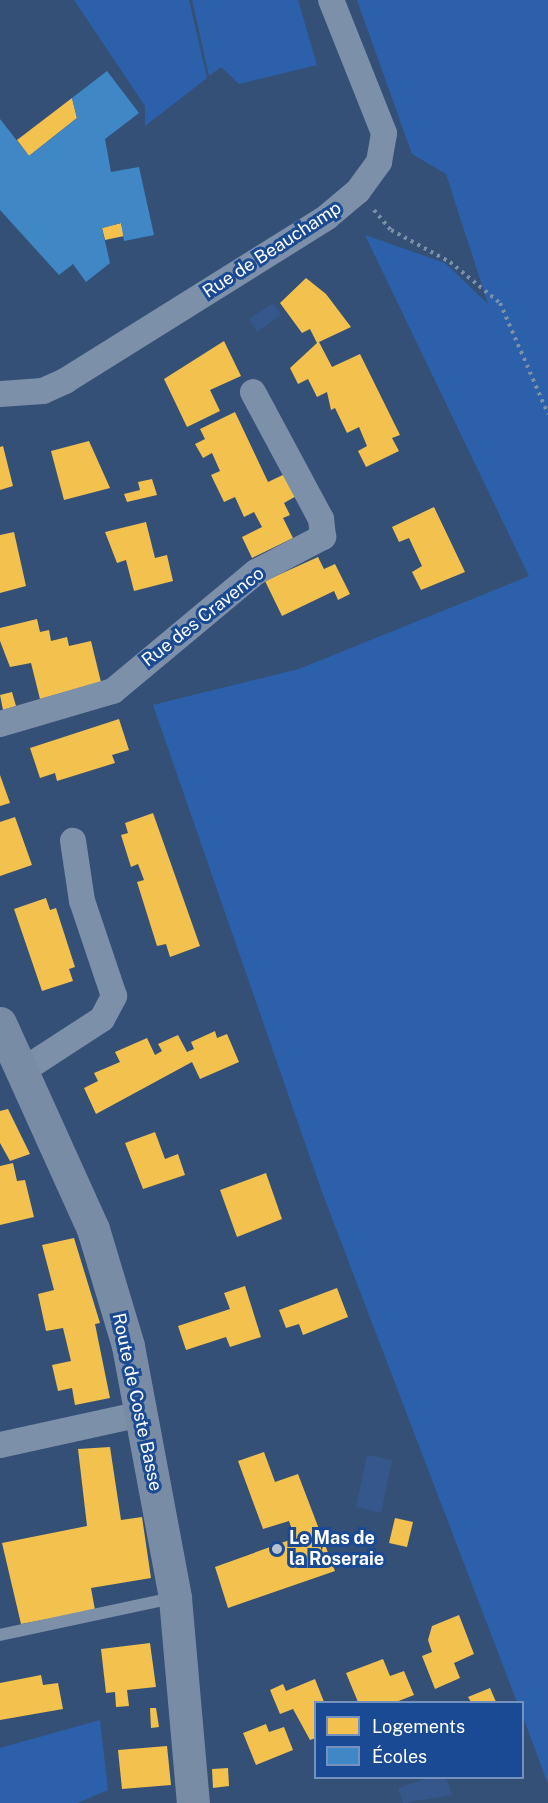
<!DOCTYPE html>
<meta charset="utf-8">
<style>
body{margin:0}
#map{position:relative;width:548px;height:1803px;overflow:hidden;background:#355077;font-family:"Public Sans",sans-serif}
div>[style]{position:absolute}
.green>*{inset:0;background:#2d60aa}
.water>*{inset:0;background:#35578c}
.homes>*{inset:0;background:#f2c14e}
.schools>*{inset:0;background:#3f88c5}
.path>*{height:4px;margin-top:-2px;transform-origin:0;background:repeating-linear-gradient(90deg,#7d90aa 0 3px,transparent 0 7.5px)}
.lane>*{height:12px;margin:-6px;padding:0 6px;transform-origin:6px;border-radius:6px;background:#7d90aa}
.street>*{height:26px;margin:-13px;padding:0 13px;transform-origin:13px;border-radius:13px;background:#7d90aa}
.secondary>*{height:33px;margin:-16.5px;padding:0 16.5px;transform-origin:16.5px;border-radius:16.5px;background:#798ca6}
.dots>*{width:16px;height:16px;translate:-50% -50%;box-sizing:border-box;border:3px solid #194a93;border-radius:50%}
span{translate:-50% -50%;white-space:nowrap;text-align:center;line-height:1.15;-webkit-text-stroke:6px #194a93;paint-order:stroke}
.street-label{font-size:18px;color:#fff}
.poi-label{font-size:18px;color:#fff;font-weight:700}
.left{translate:0 -50%;text-align:left}
.legend{position:absolute;left:314px;top:1701px;width:210px;height:78px;box-sizing:border-box;background:#194a93;border:2px solid #7592be;margin:0;padding:8px 10px;list-style:none;font-size:18px;color:#fff}
.legend li{display:flex;align-items:center;gap:12px;height:30px}
.legend b{width:30px;border:2px solid #7592be}
</style>
<div id="map">
<div class="green">
<i style="clip-path:polygon(74px 0,189px 0,207px 78px,145px 126px,145px 106px)"></i>
<i style="clip-path:polygon(192px 0,298px 0,317px 65px,239px 84px,221px 67px,209px 76px)"></i>
<i style="clip-path:polygon(357px 0,548px 0,548px 1784px,523px 1717px,522px 1702px,517px 1702px,322px 1192px,153px 705px,299px 669px,529px 576px,365px 235px,445px 263px,488px 304px,446px 174px,412px 154px)"></i>
<i style="clip-path:polygon(100px 1720px,108px 1790px,77px 1803px,0 1803px,0 1748px)"></i>
</div>
<div class="water">
<i style="clip-path:polygon(273px 303px,281px 315px,257px 332px,249px 319px)"></i>
<i style="clip-path:polygon(367px 1455px,392px 1460px,381px 1513px,356px 1507px)"></i>
<i style="clip-path:polygon(428px 1778px,446px 1778px,452px 1795px,403px 1803px,398px 1788px)"></i>
</div>
<div class="homes">
<i style="clip-path:polygon(72px 98px,77px 118px,29px 156px,17px 140px)"></i>
<i style="clip-path:polygon(121px 223px,124px 236px,105px 240px,102px 228px)"></i>
<i style="clip-path:polygon(306px 278px,326px 294px,351px 327px,319px 342px,332px 367px,360px 354px,400px 435px,392px 438px,399px 451px,366px 467px,358px 451px,367px 446px,359px 427px,347px 433px,335px 408px,331px 410px,327px 392px,317px 397px,308px 379px,298px 384px,290px 368px,317px 343px,310px 329px,302px 333px,280px 303px)"></i>
<i style="clip-path:polygon(224px 341px,241px 376px,210px 390px,220px 411px,187px 427px,164px 379px)"></i>
<i style="clip-path:polygon(235px 412px,268px 482px,287px 473px,298px 495px,284px 503px,290px 515px,283px 518px,293px 538px,252px 558px,242px 537px,262px 527px,254px 512px,244px 517px,235px 497px,224px 502px,211px 475px,220px 471px,212px 453px,203px 458px,195px 444px,205px 439px,200px 429px)"></i>
<i style="clip-path:polygon(89px 441px,110px 488px,64px 500px,51px 451px)"></i>
<i style="clip-path:polygon(3px 446px,13px 486px,0 490px,0 447px)"></i>
<i style="clip-path:polygon(152px 479px,157px 495px,127px 502px,124px 494px,140px 490px,138px 482px)"></i>
<i style="clip-path:polygon(434px 507px,465px 572px,421px 590px,412px 572px,422px 566px,409px 538px,399px 542px,392px 527px)"></i>
<i style="clip-path:polygon(146px 522px,155px 558px,167px 555px,173px 581px,134px 591px,126px 560px,117px 563px,105px 532px)"></i>
<i style="clip-path:polygon(14px 532px,26px 586px,0 593px,0 535px)"></i>
<i style="clip-path:polygon(318px 557px,324px 569px,335px 564px,350px 594px,338px 600px,334px 591px,282px 616px,265px 581px)"></i>
<i style="clip-path:polygon(37px 619px,40px 632px,49px 630px,51px 641px,67px 637px,69px 646px,91px 641px,101px 682px,40px 699px,31px 663px,10px 667px,0 641px,0 628px)"></i>
<i style="clip-path:polygon(12px 692px,16px 706px,3px 710px,0 695px)"></i>
<i style="clip-path:polygon(119px 719px,129px 750px,112px 755px,115px 763px,57px 781px,55px 773px,40px 778px,30px 748px)"></i>
<i style="clip-path:polygon(0 775px,10px 803px,0 806px)"></i>
<i style="clip-path:polygon(153px 813px,200px 946px,170px 957px,166px 944px,157px 946px,137px 882px,144px 880px,138px 864px,131px 867px,121px 835px,128px 833px,125px 823px)"></i>
<i style="clip-path:polygon(15px 817px,32px 865px,0 876px,0 822px)"></i>
<i style="clip-path:polygon(46px 898px,50px 910px,56px 908px,75px 967px,69px 969px,73px 981px,42px 991px,14px 909px)"></i>
<i style="clip-path:polygon(215px 1031px,217px 1038px,227px 1034px,239px 1062px,200px 1079px,192px 1062px,96px 1114px,84px 1088px,98px 1081px,94px 1073px,120px 1062px,115px 1052px,147px 1038px,155px 1055px,162px 1051px,158px 1044px,178px 1035px,187px 1052px,194px 1049px,191px 1042px)"></i>
<i style="clip-path:polygon(8px 1109px,30px 1154px,10px 1161px,0 1143px,0 1111px)"></i>
<i style="clip-path:polygon(155px 1132px,165px 1159px,178px 1154px,185px 1175px,143px 1189px,125px 1143px)"></i>
<i style="clip-path:polygon(13px 1163px,17px 1181px,25px 1180px,34px 1217px,0 1225px,0 1166px)"></i>
<i style="clip-path:polygon(266px 1173px,282px 1219px,237px 1237px,220px 1190px)"></i>
<i style="clip-path:polygon(74px 1238px,100px 1323px,95px 1324px,110px 1398px,75px 1405px,72px 1388px,58px 1391px,52px 1365px,71px 1361px,63px 1328px,46px 1331px,38px 1294px,54px 1290px,42px 1245px)"></i>
<i style="clip-path:polygon(245px 1286px,261px 1337px,230px 1347px,226px 1337px,186px 1350px,178px 1326px,230px 1309px,224px 1293px)"></i>
<i style="clip-path:polygon(337px 1288px,348px 1317px,303px 1335px,299px 1324px,286px 1328px,279px 1310px)"></i>
<i style="clip-path:polygon(110px 1447px,121px 1520px,142px 1517px,151px 1578px,91px 1588px,95px 1610px,21px 1624px,2px 1543px,87px 1526px,78px 1449px)"></i>
<i style="clip-path:polygon(264px 1452px,275px 1482px,298px 1474px,335px 1571px,228px 1608px,215px 1567px,295px 1538px,289px 1521px,263px 1529px,238px 1461px)"></i>
<i style="clip-path:polygon(395px 1518px,413px 1522px,407px 1547px,389px 1543px)"></i>
<i style="clip-path:polygon(459px 1615px,474px 1654px,454px 1663px,460px 1678px,435px 1689px,422px 1656px,432px 1652px,428px 1640px,432px 1626px)"></i>
<i style="clip-path:polygon(150px 1643px,156px 1687px,127px 1690px,129px 1706px,116px 1707px,115px 1692px,106px 1693px,101px 1649px)"></i>
<i style="clip-path:polygon(383px 1659px,390px 1676px,404px 1671px,414px 1695px,396px 1702px,358px 1702px,346px 1673px)"></i>
<i style="clip-path:polygon(41px 1675px,43px 1685px,58px 1683px,63px 1709px,0 1720px,0 1683px)"></i>
<i style="clip-path:polygon(315px 1679px,324px 1702px,316px 1702px,316px 1738px,310px 1740px,293px 1709px,280px 1714px,270px 1690px,283px 1684px,286px 1691px)"></i>
<i style="clip-path:polygon(490px 1688px,496px 1702px,471px 1702px,468px 1697px)"></i>
<i style="clip-path:polygon(150px 1708px,156px 1708px,159px 1727px,151px 1728px)"></i>
<i style="clip-path:polygon(266px 1724px,269px 1732px,284px 1727px,293px 1750px,256px 1765px,243px 1733px)"></i>
<i style="clip-path:polygon(167px 1746px,171px 1785px,122px 1789px,118px 1750px)"></i>
<i style="clip-path:polygon(228px 1768px,229px 1786px,213px 1788px,212px 1769px)"></i>
</div>
<div class="schools">
<i style="clip-path:polygon(107px 71px,139px 113px,105px 139px,111px 172px,139px 167px,154px 235px,124px 241px,121px 223px,102px 228px,110px 263px,86px 282px,73px 264px,59px 275px,0 210px,0 119px,29px 156px,77px 118px,72px 98px)"></i>
</div>
<div class="path">
<i style="left:374px;top:210px;width:26px;rotate:50deg"></i>
<i style="left:391px;top:230px;width:67px;rotate:28.5deg"></i>
<i style="left:450px;top:262px;width:65px;rotate:39.4deg"></i>
<i style="left:500px;top:303px;width:121px;rotate:66.6deg"></i>
</div>
<div class="lane">
<i style="left:0;top:1635px;width:177px;rotate:-12.1deg"></i>
</div>
<div class="street">
<i style="left:0;top:394px;width:43px;rotate:-4deg"></i>
<i style="left:43px;top:391px;width:24px;rotate:-24deg"></i>
<i style="left:65px;top:381px;width:309px;rotate:-32deg"></i>
<i style="left:327px;top:217px;width:40px;rotate:-40deg"></i>
<i style="left:358px;top:191px;width:36px;rotate:-54deg"></i>
<i style="left:379px;top:162px;width:29px;rotate:-80deg"></i>
<i style="left:384px;top:133px;width:143px;rotate:-111.7deg"></i>
<i style="left:0;top:724px;width:118px;rotate:-16.3deg"></i>
<i style="left:113px;top:691px;width:186px;rotate:-39.8deg"></i>
<i style="left:256px;top:572px;width:76px;rotate:-27.6deg"></i>
<i style="left:323px;top:537px;width:18px;rotate:-96deg"></i>
<i style="left:321px;top:519px;width:144px;rotate:-118.2deg"></i>
<i style="left:25px;top:1069px;width:92px;rotate:-33deg"></i>
<i style="left:102px;top:1019px;width:26px;rotate:-62deg"></i>
<i style="left:114px;top:996px;width:100px;rotate:-108.6deg"></i>
<i style="left:82px;top:901px;width:61px;rotate:-98.5deg"></i>
<i style="left:0;top:1445px;width:144px;rotate:-12.4deg"></i>
</div>
<div class="secondary">
<i style="left:0;top:1023px;width:226px;rotate:65.7deg"></i>
<i style="left:93px;top:1229px;width:122px;rotate:73.3deg"></i>
<i style="left:128px;top:1346px;width:256px;rotate:79.4deg"></i>
<i style="left:175px;top:1598px;width:206px;rotate:85deg"></i>
</div>
<div class="dots">
<i style="left:277px;top:1549px;background:#b8c2cf"></i>
</div>
<div class="street-label">
<span style="left:272px;top:250px;rotate:-33deg">Rue de Beauchamp</span>
<span style="left:203px;top:617px;rotate:-38deg">Rue des Cravenco</span>
<span style="left:137px;top:1402px;rotate:78deg">Route de Coste Basse</span>
</div>
<div class="poi-label">
<span class="left" style="left:289px;top:1549px">Le Mas de<br>la Roseraie</span>
</div>
<ul class="legend">
<li><b style="height:16px;background:#f2c14e"></b>Logements</li>
<li><b style="height:16px;background:#3f88c5"></b>Écoles</li>
</ul>
</div>
